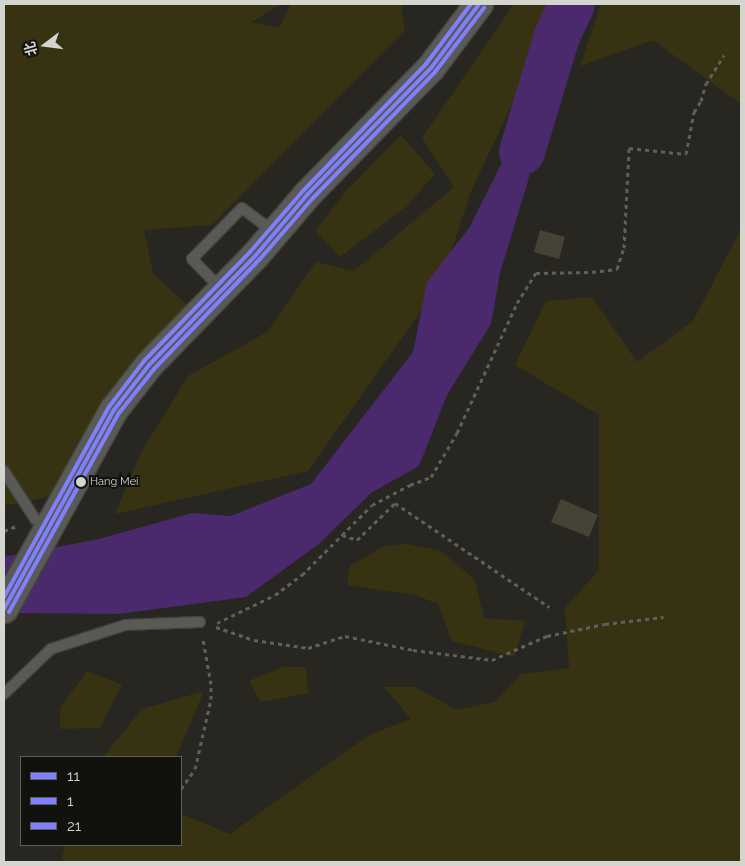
<!DOCTYPE html>
<meta charset="utf-8">
<style>
body{margin:0}
#map{position:relative;width:745px;height:866px;overflow:hidden;background:#272621;font-family:Raleway,"Noto Sans SC",sans-serif}
div>[style]{position:absolute}
.green>*{inset:0;background:#373312}
.water>*{inset:0;background:#4b296d}
.river>*{height:46px;margin:-23px;padding:0 23px;transform-origin:23px;border-radius:23px;background:#4b296d}
.building>*{inset:0;background:#444336}
.path>*{height:3px;margin-top:-1.5px;transform-origin:0;background:repeating-linear-gradient(90deg,#605f5c 0 4px,transparent 0 8px)}
.roads{filter:drop-shadow(1px 0 #43423e) drop-shadow(-1px 0 #43423e) drop-shadow(0 1px #43423e) drop-shadow(0 -1px #43423e)}
.lane>*{height:10px;margin:-5px;padding:0 5px;transform-origin:5px;border-radius:5px;background:#595955}
.secondary>*{height:28px;margin:-14px;padding:0 14px;transform-origin:14px;border-radius:14px;background:#595955}
.bus-1>*{height:4px;margin:-2px;padding:0 2px;transform-origin:2px;border-radius:2px;background:#8080ff}
.bus-2>*{height:4px;margin:-2px;padding:0 2px;transform-origin:2px;border-radius:2px;background:#8080ff}
.bus-3>*{height:4px;margin:-2px;padding:0 2px;transform-origin:2px;border-radius:2px;background:#8080ff}
.dots>*{width:14px;height:14px;translate:-50% -50%;box-sizing:border-box;border:2px solid #11110d;border-radius:50%}
span{translate:-50% -50%;white-space:nowrap;text-align:center;line-height:1.15;-webkit-text-stroke:4px #11110d;paint-order:stroke}
.bus-label{font-size:11px;color:#d5d5cf}
.left{translate:0 -50%;text-align:left}
.frame{position:absolute;inset:0;border:5px solid #d5d5cf;pointer-events:none}
.legend{position:absolute;left:20px;top:756px;width:162px;height:90px;box-sizing:border-box;background:#11110d;border:1px solid #5f5f5b;margin:0;padding:6px 9px;list-style:none;font-size:15px;color:#d5d5cf}
.legend li{display:flex;align-items:center;gap:10px;height:25px}
.legend b{width:25px;border:1px solid #5f5f5b}
.north{position:absolute;left:20px;top:20px;width:50px;height:50px;-webkit-text-stroke:4px #11110d;paint-order:stroke;rotate:255deg;font-size:14px;font-weight:700;line-height:20px;text-align:center;color:#d5d5cf}
.north::after{content:'';display:block;margin:auto;width:18px;height:22px;background:#d5d5cf;clip-path:polygon(50% 0,100% 100%,50% 72%,0 100%)}
</style>
<div id="map">
<div class="green">
<i style="clip-path:polygon(4px 4px,281px 4px,252px 22px,279px 28px,291px 4px,401px 4px,405px 30px,212px 225px,144px 230px,153px 274px,193px 310px,114px 393px,50px 496px,19px 504px,4px 505px)"></i>
<i style="clip-path:polygon(514px 4px,560px 4px,472px 189px,440px 284px,308px 471px,115px 514px,140px 454px,188px 376px,267px 332px,316px 262px,354px 271px,454px 187px,422px 138px)"></i>
<i style="clip-path:polygon(601px 4px,741px 4px,741px 104px,653px 40px,580px 66px)"></i>
<i style="clip-path:polygon(401px 135px,435px 174px,407px 206px,340px 257px,315px 231px,346px 191px)"></i>
<i style="clip-path:polygon(741px 229px,741px 862px,61px 862px,65px 845px,181px 845px,181px 814px,230px 834px,369px 735px,411px 719px,384px 687px,415px 687px,457px 710px,495px 702px,521px 674px,569px 668px,565px 608px,599px 570px,599px 415px,515px 365px,546px 301px,592px 297px,637px 362px,693px 321px)"></i>
<i style="clip-path:polygon(408px 544px,441px 551px,475px 580px,484px 618px,525px 621px,514px 657px,452px 641px,438px 604px,415px 595px,347px 585px,350px 566px,384px 546px)"></i>
<i style="clip-path:polygon(282px 667px,306px 667px,308px 693px,261px 702px,249px 681px)"></i>
<i style="clip-path:polygon(87px 671px,122px 685px,100px 728px,60px 729px,60px 708px)"></i>
<i style="clip-path:polygon(204px 691px,176px 757px,103px 757px,142px 709px)"></i>
</div>
<div class="water">
<i style="clip-path:polygon(533px 80px,548px 102px,534px 150px,528px 181px,500px 273px,491px 324px,447px 395px,419px 466px,371px 493px,320px 543px,246px 597px,119px 614px,4px 613px,4px 557px,99px 539px,192px 513px,231px 516px,311px 484px,413px 352px,427px 282px,469px 228px,513px 141px)"></i>
</div>
<div class="river">
<i style="left:522px;top:152px;width:121px;rotate:-73.2deg"></i>
<i style="left:557px;top:36px;width:35px;rotate:-65deg"></i>
</div>
<div class="building">
<i style="clip-path:polygon(540px 230px,565px 237px,559px 259px,534px 252px)"></i>
<i style="clip-path:polygon(561px 499px,598px 515px,589px 537px,551px 522px)"></i>
</div>
<div class="path">
<i style="left:4px;top:531px;width:16px;rotate:-22deg"></i>
<i style="left:342px;top:535px;width:42px;rotate:-45deg"></i>
<i style="left:372px;top:505px;width:43px;rotate:-27.8deg"></i>
<i style="left:410px;top:485px;width:22px;rotate:-21deg"></i>
<i style="left:431px;top:477px;width:51px;rotate:-59.4deg"></i>
<i style="left:457px;top:433px;width:143px;rotate:-65.2deg"></i>
<i style="left:517px;top:303px;width:36px;rotate:-58deg"></i>
<i style="left:536px;top:273px;width:56px;rotate:-1deg"></i>
<i style="left:592px;top:272px;width:25px;rotate:-7deg"></i>
<i style="left:617px;top:269px;width:22px;rotate:-72deg"></i>
<i style="left:624px;top:248px;width:100px;rotate:-87.1deg"></i>
<i style="left:629px;top:148px;width:57px;rotate:6deg"></i>
<i style="left:686px;top:154px;width:43px;rotate:-79.2deg"></i>
<i style="left:694px;top:112px;width:13px;rotate:-58deg"></i>
<i style="left:701px;top:101px;width:18px;rotate:-74deg"></i>
<i style="left:706px;top:84px;width:34px;rotate:-58deg"></i>
<i style="left:217px;top:623px;width:64px;rotate:-25.8deg"></i>
<i style="left:275px;top:595px;width:34px;rotate:-37deg"></i>
<i style="left:302px;top:575px;width:57px;rotate:-45deg"></i>
<i style="left:342px;top:535px;width:16px;rotate:18deg"></i>
<i style="left:357px;top:540px;width:53px;rotate:-44.2deg"></i>
<i style="left:395px;top:503px;width:186px;rotate:34deg"></i>
<i style="left:216px;top:627px;width:40px;rotate:18.9deg"></i>
<i style="left:254px;top:640px;width:55px;rotate:8.4deg"></i>
<i style="left:308px;top:648px;width:39px;rotate:-18deg"></i>
<i style="left:345px;top:636px;width:69px;rotate:11.6deg"></i>
<i style="left:413px;top:650px;width:80px;rotate:7.2deg"></i>
<i style="left:492px;top:660px;width:60px;rotate:-23.6deg"></i>
<i style="left:547px;top:636px;width:59px;rotate:-11.7deg"></i>
<i style="left:605px;top:624px;width:59px;rotate:-6.8deg"></i>
<i style="left:181px;top:789px;width:24px;rotate:-55deg"></i>
<i style="left:195px;top:769px;width:72px;rotate:-77.1deg"></i>
<i style="left:211px;top:699px;width:15px;rotate:-90deg"></i>
<i style="left:211px;top:684px;width:46px;rotate:-100.1deg"></i>
</div>
<div class="roads">
<div class="lane">
<i style="left:221px;top:289px;width:42px;rotate:-134deg"></i>
<i style="left:192px;top:259px;width:71px;rotate:-45.6deg"></i>
<i style="left:242px;top:208px;width:40px;rotate:37deg"></i>
<i style="left:4px;top:471px;width:57px;rotate:57.1deg"></i>
<i style="left:35px;top:519px;width:14px;rotate:34deg"></i>
<i style="left:4px;top:694px;width:65px;rotate:-43.8deg"></i>
<i style="left:51px;top:649px;width:78px;rotate:-18deg"></i>
<i style="left:125px;top:625px;width:75px;rotate:-2.3deg"></i>
</div>
<div class="secondary">
<i style="left:4px;top:609px;width:227px;rotate:-61.1deg"></i>
<i style="left:114px;top:410px;width:57px;rotate:-52.1deg"></i>
<i style="left:149px;top:365px;width:153px;rotate:-45.8deg"></i>
<i style="left:256px;top:255px;width:79px;rotate:-49.6deg"></i>
<i style="left:307px;top:195px;width:177px;rotate:-45.7deg"></i>
<i style="left:431px;top:68px;width:80px;rotate:-53.1deg"></i>
</div>
</div>
<div class="bus-1">
<i style="left:4px;top:609px;width:227px;rotate:-61.1deg"></i>
<i style="left:114px;top:410px;width:57px;rotate:-52.1deg"></i>
<i style="left:149px;top:365px;width:153px;rotate:-45.8deg"></i>
<i style="left:256px;top:255px;width:79px;rotate:-49.6deg"></i>
<i style="left:307px;top:195px;width:177px;rotate:-45.7deg"></i>
<i style="left:431px;top:68px;width:80px;rotate:-53.1deg"></i>
</div>
<div class="bus-2">
<i style="left:9px;top:612px;width:227px;rotate:-61.1deg"></i>
<i style="left:119px;top:413px;width:56px;rotate:-51.5deg"></i>
<i style="left:154px;top:369px;width:153px;rotate:-46.1deg"></i>
<i style="left:260px;top:259px;width:79px;rotate:-49.1deg"></i>
<i style="left:312px;top:199px;width:177px;rotate:-45.9deg"></i>
<i style="left:435px;top:72px;width:81px;rotate:-52.6deg"></i>
</div>
<div class="bus-3">
<i style="left:4px;top:597px;width:217px;rotate:-61.1deg"></i>
<i style="left:109px;top:407px;width:58px;rotate:-52.7deg"></i>
<i style="left:144px;top:361px;width:153px;rotate:-45.8deg"></i>
<i style="left:251px;top:251px;width:79px;rotate:-49.1deg"></i>
<i style="left:303px;top:191px;width:177px;rotate:-45.9deg"></i>
<i style="left:426px;top:64px;width:75px;rotate:-53.1deg"></i>
</div>
<div class="dots">
<i style="left:81px;top:482px;background:#d5d5cf"></i>
</div>
<div class="bus-label">
<span class="left" style="left:90px;top:482px">Hang Mei</span>
</div>
<div class="frame"></div>
<ul class="legend">
<li><b style="height:6px;background:#8080ff"></b>11</li>
<li><b style="height:6px;background:#8080ff"></b>1</li>
<li><b style="height:6px;background:#8080ff"></b>21</li>
</ul>
<div class="north">北</div>
</div>
